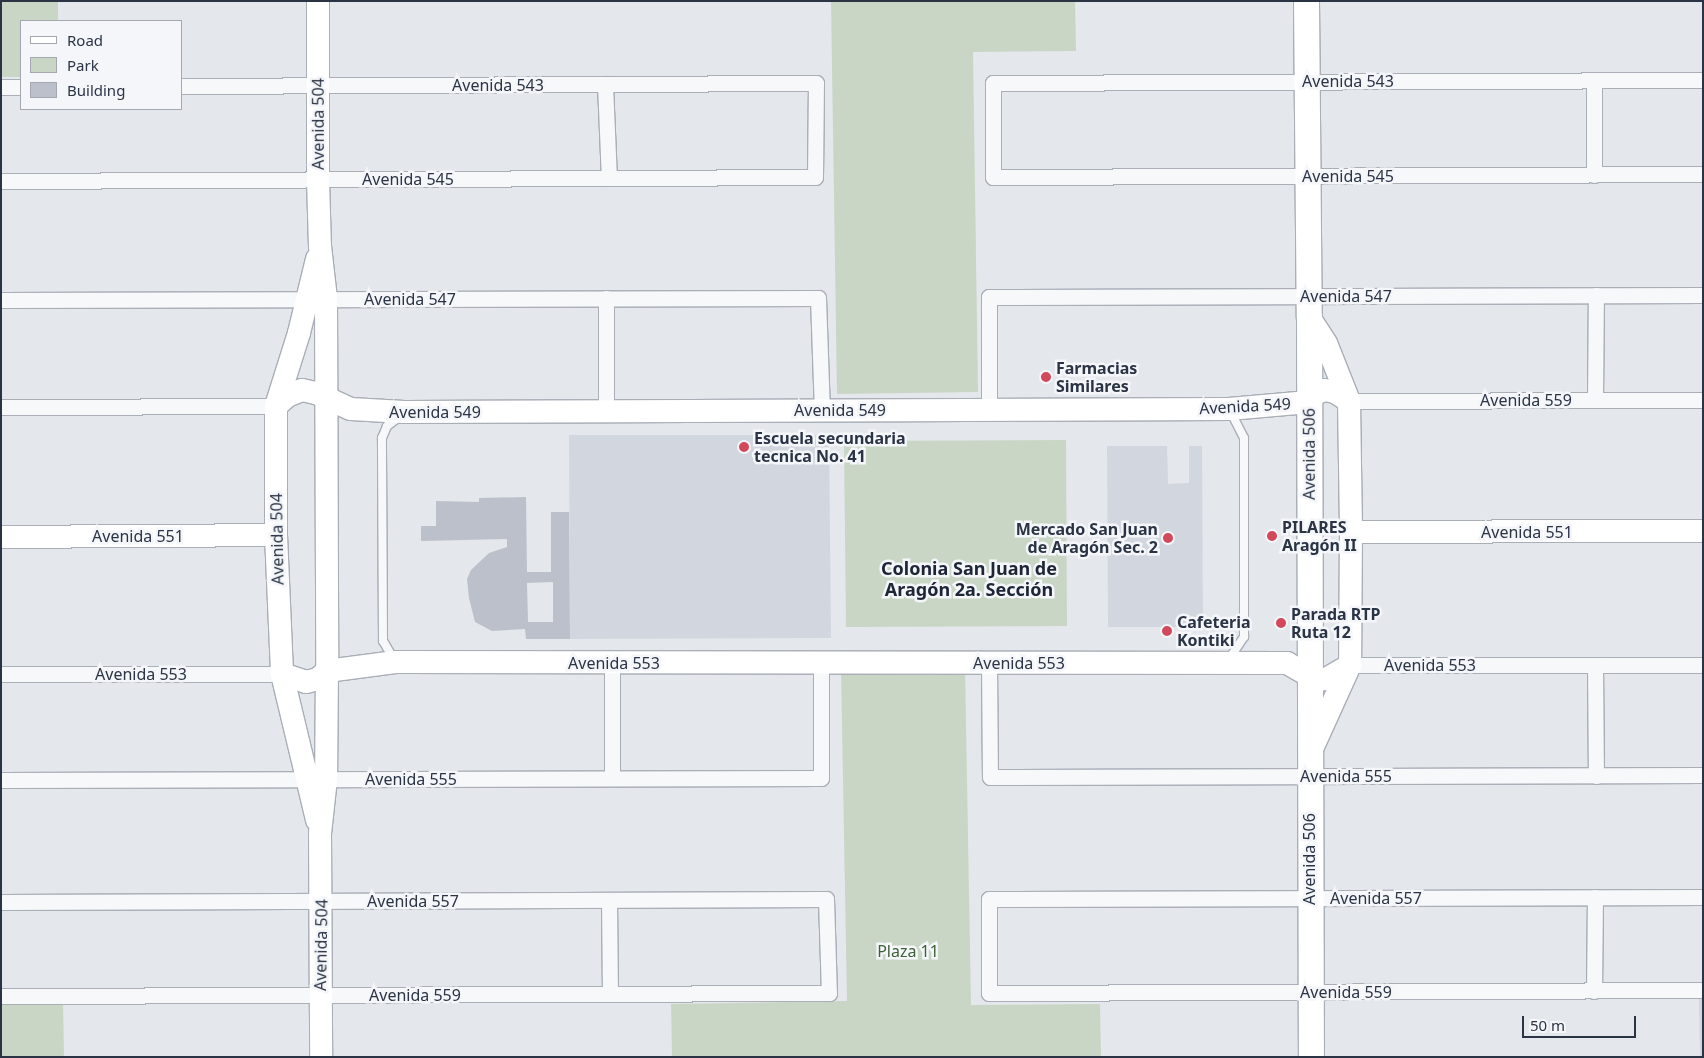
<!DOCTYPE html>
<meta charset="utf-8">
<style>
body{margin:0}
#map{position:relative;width:1704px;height:1058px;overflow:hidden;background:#e4e7ec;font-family:"Noto Sans",sans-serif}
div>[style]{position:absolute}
.built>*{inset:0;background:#d2d6de}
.green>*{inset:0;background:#c9d6c5}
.building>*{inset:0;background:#bbc0ca}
.roads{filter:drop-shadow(1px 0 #a9aeb7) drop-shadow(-1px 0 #a9aeb7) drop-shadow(0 1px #a9aeb7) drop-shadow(0 -1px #a9aeb7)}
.lane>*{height:8px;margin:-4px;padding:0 4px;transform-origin:4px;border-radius:4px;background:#f7f8fa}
.street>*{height:15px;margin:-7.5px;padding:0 7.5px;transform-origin:7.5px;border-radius:7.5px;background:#f7f8fa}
.secondary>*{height:22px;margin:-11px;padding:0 11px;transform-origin:11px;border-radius:11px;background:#fff}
.primary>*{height:25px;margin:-12.5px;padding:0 12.5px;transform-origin:12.5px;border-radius:12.5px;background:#fff}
.dots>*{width:14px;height:14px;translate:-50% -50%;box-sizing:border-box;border:2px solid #f4f6f9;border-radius:50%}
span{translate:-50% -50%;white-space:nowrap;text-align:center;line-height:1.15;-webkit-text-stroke:5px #f4f6f9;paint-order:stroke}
.street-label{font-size:16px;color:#2b3445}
.poi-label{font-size:16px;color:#2b3445;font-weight:700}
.left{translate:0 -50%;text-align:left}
.right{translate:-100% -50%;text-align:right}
.park-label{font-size:16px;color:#3f6138}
.neighbourhood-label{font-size:18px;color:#1d2536;font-weight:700}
.frame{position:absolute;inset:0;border:2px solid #2b3445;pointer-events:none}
.legend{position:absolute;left:20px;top:20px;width:162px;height:90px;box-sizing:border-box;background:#f4f6f9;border:1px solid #a4a8b1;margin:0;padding:6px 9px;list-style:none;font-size:15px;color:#2b3445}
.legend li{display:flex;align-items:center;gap:10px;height:25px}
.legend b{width:25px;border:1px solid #a4a8b1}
.scale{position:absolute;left:1522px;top:1016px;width:114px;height:22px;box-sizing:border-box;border:2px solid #2b3445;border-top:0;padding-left:6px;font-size:15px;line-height:18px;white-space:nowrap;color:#2b3445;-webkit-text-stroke:4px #f4f6f9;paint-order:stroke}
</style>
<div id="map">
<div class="built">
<i style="clip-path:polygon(569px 435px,829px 435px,831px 638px,570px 639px)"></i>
<i style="clip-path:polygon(1107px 446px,1167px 446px,1168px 484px,1189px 483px,1189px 446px,1202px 446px,1203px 627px,1108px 627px)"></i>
<i style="clip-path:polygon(1699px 999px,1703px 999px,1703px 1057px,1700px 1057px)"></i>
</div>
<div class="green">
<i style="clip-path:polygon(1px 1px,58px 1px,58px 21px,21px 21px,21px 77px,1px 77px)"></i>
<i style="clip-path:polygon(831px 1px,1075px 1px,1076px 51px,973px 52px,978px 392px,837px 394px)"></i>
<i style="clip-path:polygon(1066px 440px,1067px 626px,846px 627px,844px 441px)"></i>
<i style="clip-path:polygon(965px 667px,971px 1005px,1100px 1004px,1101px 1057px,672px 1057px,671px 1004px,847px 1001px,841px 669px)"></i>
<i style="clip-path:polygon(1px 1002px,63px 1002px,64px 1057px,1px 1057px)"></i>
</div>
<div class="building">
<i style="clip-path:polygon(evenodd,526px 497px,527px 572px,551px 572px,551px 512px,569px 512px,570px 639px,526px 639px,525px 629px,492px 631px,475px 622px,469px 598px,467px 579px,471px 570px,489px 553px,507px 547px,507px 539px,421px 541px,421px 526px,436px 526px,436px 501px,479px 502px,479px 498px,526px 497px,553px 582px,553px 622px,528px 622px,527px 583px,553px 582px)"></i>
</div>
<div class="roads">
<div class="lane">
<i style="left:393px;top:658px;width:20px;rotate:-120deg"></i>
<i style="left:383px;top:641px;width:203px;rotate:-90.3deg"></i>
<i style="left:382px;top:438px;width:13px;rotate:-67deg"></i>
<i style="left:387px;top:426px;width:15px;rotate:-37deg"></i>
<i style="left:1229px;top:659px;width:27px;rotate:-56deg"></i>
<i style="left:1244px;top:637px;width:199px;rotate:-90deg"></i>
<i style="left:1244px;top:438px;width:30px;rotate:-117deg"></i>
</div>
<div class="street">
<i style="left:1594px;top:80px;width:95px;rotate:90deg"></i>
<i style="left:1703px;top:80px;width:710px;rotate:179.76deg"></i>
<i style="left:993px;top:83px;width:94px;rotate:90deg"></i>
<i style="left:993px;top:177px;width:710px;rotate:-0.24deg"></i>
<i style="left:605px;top:84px;width:94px;rotate:87.6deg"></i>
<i style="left:1px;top:87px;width:20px"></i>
<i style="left:1px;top:181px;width:814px;rotate:-0.28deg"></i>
<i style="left:815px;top:177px;width:94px;rotate:-89.4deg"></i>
<i style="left:816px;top:83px;width:635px;rotate:179.73deg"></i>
<i style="left:1px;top:300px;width:817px;rotate:-0.14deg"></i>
<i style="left:818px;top:298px;width:112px;rotate:88deg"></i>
<i style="left:1595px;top:400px;width:105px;rotate:-89.5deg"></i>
<i style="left:1349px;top:401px;width:354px;rotate:-0.2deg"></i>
<i style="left:1px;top:407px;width:275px;rotate:-0.2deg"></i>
<i style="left:989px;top:409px;width:112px;rotate:-90deg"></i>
<i style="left:989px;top:297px;width:714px;rotate:-0.16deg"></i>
<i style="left:606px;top:412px;width:114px;rotate:-90deg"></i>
<i style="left:612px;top:663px;width:115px;rotate:90deg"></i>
<i style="left:989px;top:663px;width:114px;rotate:89.5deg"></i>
<i style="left:990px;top:777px;width:713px;rotate:-0.16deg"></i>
<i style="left:1350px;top:665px;width:353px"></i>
<i style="left:1595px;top:665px;width:111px;rotate:89.5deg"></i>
<i style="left:1px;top:674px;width:281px"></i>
<i style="left:1px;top:780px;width:820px;rotate:-0.14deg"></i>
<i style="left:821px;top:778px;width:115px;rotate:-90deg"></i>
<i style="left:1703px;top:897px;width:714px;rotate:179.84deg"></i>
<i style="left:989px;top:899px;width:94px;rotate:90deg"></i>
<i style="left:989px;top:993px;width:714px;rotate:-0.24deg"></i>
<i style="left:609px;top:900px;width:94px;rotate:89.4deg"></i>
<i style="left:1px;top:902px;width:825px;rotate:-0.21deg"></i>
<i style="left:826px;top:899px;width:94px;rotate:88.2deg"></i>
<i style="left:829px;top:993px;width:828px;rotate:179.79deg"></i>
<i style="left:1594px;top:991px;width:94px;rotate:-89.4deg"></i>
</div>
<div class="secondary">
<i style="left:318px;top:1px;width:179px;rotate:90deg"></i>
<i style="left:318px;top:180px;width:66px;rotate:88.3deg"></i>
<i style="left:320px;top:246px;width:53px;rotate:83.5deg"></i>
<i style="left:326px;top:299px;width:372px;rotate:89.8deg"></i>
<i style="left:327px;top:671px;width:108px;rotate:90.5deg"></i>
<i style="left:326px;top:779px;width:54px;rotate:96.3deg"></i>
<i style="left:320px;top:833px;width:224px;rotate:89.7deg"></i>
<i style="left:317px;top:259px;width:76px;rotate:103.7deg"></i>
<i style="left:299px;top:333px;width:77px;rotate:107.5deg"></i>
<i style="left:276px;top:406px;width:129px;rotate:90deg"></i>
<i style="left:276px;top:535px;width:139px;rotate:87.5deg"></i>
<i style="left:282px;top:674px;width:150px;rotate:76.5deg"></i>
<i style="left:1309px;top:317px;width:31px;rotate:57deg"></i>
<i style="left:1326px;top:343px;width:62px;rotate:68.4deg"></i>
<i style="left:1349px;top:401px;width:131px;rotate:89.1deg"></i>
<i style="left:1351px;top:532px;width:133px;rotate:90.4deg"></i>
<i style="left:1350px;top:665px;width:97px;rotate:114.4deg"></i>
<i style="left:276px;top:406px;width:15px;rotate:-42deg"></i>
<i style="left:287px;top:396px;width:16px;rotate:-22deg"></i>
<i style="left:302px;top:390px;width:14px;rotate:12deg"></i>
<i style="left:316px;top:393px;width:38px;rotate:25deg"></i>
<i style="left:351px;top:409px;width:53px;rotate:3.2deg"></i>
<i style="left:404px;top:412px;width:825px;rotate:-0.21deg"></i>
<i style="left:1229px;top:409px;width:80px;rotate:-5deg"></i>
<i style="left:1309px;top:402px;width:10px;rotate:-53deg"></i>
<i style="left:1315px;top:394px;width:10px;rotate:-24deg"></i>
<i style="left:1324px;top:390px;width:11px;rotate:10deg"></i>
<i style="left:1335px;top:392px;width:17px;rotate:33deg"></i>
<i style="left:1351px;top:532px;width:352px;rotate:-0.2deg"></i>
<i style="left:1px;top:537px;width:275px;rotate:-0.4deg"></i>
<i style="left:327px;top:671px;width:69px;rotate:-7.5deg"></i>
<i style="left:395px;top:662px;width:892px;rotate:0.06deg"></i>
<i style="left:1287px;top:663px;width:34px;rotate:30deg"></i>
<i style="left:1316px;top:680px;width:10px;rotate:-6deg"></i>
<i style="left:1326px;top:679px;width:28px;rotate:-30deg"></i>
<i style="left:282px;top:674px;width:25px;rotate:18deg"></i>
<i style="left:306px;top:682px;width:12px;rotate:-14deg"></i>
<i style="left:318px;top:679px;width:12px;rotate:-42deg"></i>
</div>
<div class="primary">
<i style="left:1306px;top:1px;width:316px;rotate:89.5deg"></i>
<i style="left:1309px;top:317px;width:740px;rotate:89.85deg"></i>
</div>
</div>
<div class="dots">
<i style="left:1046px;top:377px;background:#d1495b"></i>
<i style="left:744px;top:447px;background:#d1495b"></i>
<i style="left:1272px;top:536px;background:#d1495b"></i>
<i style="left:1168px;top:538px;background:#d1495b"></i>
<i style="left:1281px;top:623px;background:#d1495b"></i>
<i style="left:1167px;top:631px;background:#d1495b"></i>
</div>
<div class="street-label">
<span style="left:1348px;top:81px">Avenida 543</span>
<span style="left:498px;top:85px">Avenida 543</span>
<span style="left:318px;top:124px;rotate:-90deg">Avenida 504</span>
<span style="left:1348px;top:176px">Avenida 545</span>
<span style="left:408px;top:179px">Avenida 545</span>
<span style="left:1346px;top:296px">Avenida 547</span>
<span style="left:410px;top:299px">Avenida 547</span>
<span style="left:1526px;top:400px">Avenida 559</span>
<span style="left:1245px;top:406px;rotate:-3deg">Avenida 549</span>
<span style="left:840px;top:410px">Avenida 549</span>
<span style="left:435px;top:412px">Avenida 549</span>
<span style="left:1309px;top:454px;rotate:-90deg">Avenida 506</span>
<span style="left:1527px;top:532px">Avenida 551</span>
<span style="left:138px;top:536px">Avenida 551</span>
<span style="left:277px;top:539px;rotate:-91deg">Avenida 504</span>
<span style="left:614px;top:663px">Avenida 553</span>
<span style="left:1019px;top:663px">Avenida 553</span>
<span style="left:1430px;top:665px">Avenida 553</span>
<span style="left:141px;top:674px">Avenida 553</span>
<span style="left:1346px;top:776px">Avenida 555</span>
<span style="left:411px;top:779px">Avenida 555</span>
<span style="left:1309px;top:859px;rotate:-90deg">Avenida 506</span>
<span style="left:1376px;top:898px">Avenida 557</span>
<span style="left:413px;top:901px">Avenida 557</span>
<span style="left:321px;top:945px;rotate:-89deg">Avenida 504</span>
<span style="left:1346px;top:992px">Avenida 559</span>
<span style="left:415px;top:995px">Avenida 559</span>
</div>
<div class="poi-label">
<span class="left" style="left:1056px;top:377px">Farmacias<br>Similares</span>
<span class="left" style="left:754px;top:447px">Escuela secundaria<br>tecnica No. 41</span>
<span class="left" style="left:1282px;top:536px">PILARES<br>Aragón II</span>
<span class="right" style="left:1158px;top:538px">Mercado San Juan<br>de Aragón Sec. 2</span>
<span class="left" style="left:1291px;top:623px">Parada RTP<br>Ruta 12</span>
<span class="left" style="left:1177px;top:631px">Cafeteria<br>Kontiki</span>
</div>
<div class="park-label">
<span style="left:908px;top:951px">Plaza 11</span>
</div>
<div class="neighbourhood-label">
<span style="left:969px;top:579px">Colonia San Juan de<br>Aragón 2a. Sección</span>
</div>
<div class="frame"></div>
<ul class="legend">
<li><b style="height:6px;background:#fff"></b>Road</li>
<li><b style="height:14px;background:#c9d6c5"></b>Park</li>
<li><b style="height:14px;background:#bbc0ca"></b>Building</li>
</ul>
<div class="scale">50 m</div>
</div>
